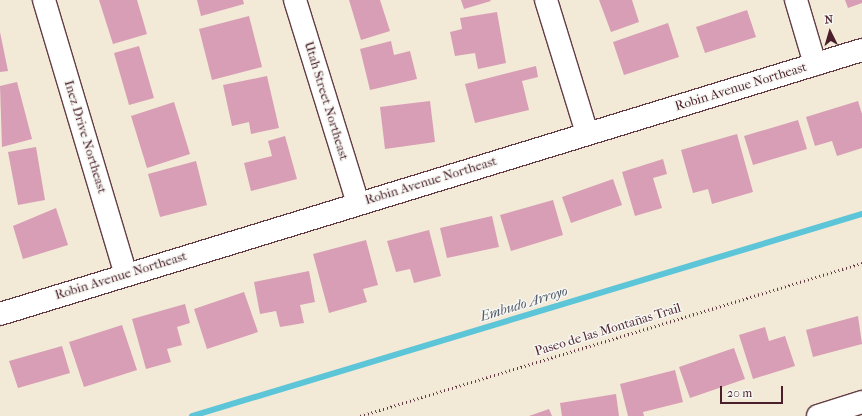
<!DOCTYPE html>
<meta charset="utf-8">
<style>
body{margin:0}
#map{position:relative;width:862px;height:416px;overflow:hidden;background:#f3e9d7;font-family:"IM FELL French Canon",serif}
div>[style]{position:absolute}
.stream>*{height:6px;margin:-3px;padding:0 3px;transform-origin:3px;border-radius:3px;background:#5cc5d8}
.building>*{inset:0;background:#d79eb5}
.path>*{height:2.5px;margin-top:-1.25px;transform-origin:0;background:repeating-linear-gradient(90deg,#633d45 0 1px,transparent 0 4px)}
.roads{filter:drop-shadow(1px 0 #633d45) drop-shadow(-1px 0 #633d45) drop-shadow(0 1px #633d45) drop-shadow(0 -1px #633d45)}
.street>*{height:22px;margin:-11px;padding:0 11px;transform-origin:11px;border-radius:11px;background:#fff}
span{translate:-50% -50%;white-space:nowrap;text-align:center;line-height:1.15;-webkit-text-stroke:3px #f6f6f2;paint-order:stroke}
.street-label{font-size:13px;color:#4a1f2b}
.water-label{font-size:14px;color:#505968;font-style:italic}
.north{position:absolute;left:810px;top:12px;width:40px;height:40px;-webkit-text-stroke:3px #f6f6f2;paint-order:stroke;rotate:355deg;font-size:11px;font-weight:700;line-height:16px;text-align:center;color:#4a1f2b}
.north::after{content:'';display:block;margin:auto;width:14px;height:18px;background:#4a1f2b;clip-path:polygon(50% 0,100% 100%,50% 72%,0 100%)}
.scale{position:absolute;left:720px;top:386px;width:63px;height:18px;box-sizing:border-box;border:2px solid #4a1f2b;border-top:0;padding-left:5px;font-size:12px;line-height:14px;white-space:nowrap;color:#4a1f2b;-webkit-text-stroke:3px #f6f6f2;paint-order:stroke}
</style>
<div id="map">
<div class="stream">
<i style="left:192px;top:416px;width:700px;rotate:-16.78deg"></i>
</div>
<div class="building">
<i style="clip-path:polygon(99px 0,137px 0,147px 34px,113px 44px)"></i>
<i style="clip-path:polygon(197px 0,243px 0,244px 4px,201px 16px)"></i>
<i style="clip-path:polygon(349px 0,380px 0,390px 31px,361px 40px)"></i>
<i style="clip-path:polygon(461px 0,490px 0,491px 1px,464px 9px)"></i>
<i style="clip-path:polygon(599px 0,632px 0,639px 22px,611px 32px)"></i>
<i style="clip-path:polygon(845px 0,862px 0,862px 3px,848px 8px)"></i>
<i style="clip-path:polygon(747px 10px,756px 37px,705px 53px,696px 27px)"></i>
<i style="clip-path:polygon(497px 12px,506px 63px,478px 69px,475px 53px,455px 56px,450px 32px,462px 29px,460px 18px)"></i>
<i style="clip-path:polygon(249px 16px,262px 67px,212px 80px,199px 29px)"></i>
<i style="clip-path:polygon(668px 23px,679px 57px,624px 75px,613px 42px)"></i>
<i style="clip-path:polygon(0 32px,8px 71px,0 72px)"></i>
<i style="clip-path:polygon(391px 41px,394px 55px,410px 51px,417px 79px,370px 90px,360px 49px)"></i>
<i style="clip-path:polygon(139px 46px,154px 98px,129px 105px,114px 53px)"></i>
<i style="clip-path:polygon(536px 66px,538px 77px,522px 81px,529px 110px,475px 123px,465px 84px)"></i>
<i style="clip-path:polygon(267px 76px,279px 128px,251px 134px,249px 122px,232px 126px,223px 85px)"></i>
<i style="clip-path:polygon(17px 82px,32px 139px,2px 147px,0 86px)"></i>
<i style="clip-path:polygon(430px 101px,435px 142px,385px 149px,380px 107px)"></i>
<i style="clip-path:polygon(858px 101px,862px 114px,862px 148px,837px 156px,832px 141px,815px 146px,806px 117px)"></i>
<i style="clip-path:polygon(174px 102px,190px 154px,147px 168px,131px 116px)"></i>
<i style="clip-path:polygon(798px 120px,807px 149px,753px 165px,744px 136px)"></i>
<i style="clip-path:polygon(737px 134px,753px 192px,712px 204px,708px 189px,693px 193px,681px 150px)"></i>
<i style="clip-path:polygon(285px 136px,297px 179px,251px 191px,244px 163px,272px 156px,268px 141px)"></i>
<i style="clip-path:polygon(36px 147px,45px 200px,18px 205px,8px 152px)"></i>
<i style="clip-path:polygon(663px 159px,667px 174px,653px 178px,662px 208px,635px 216px,622px 172px)"></i>
<i style="clip-path:polygon(196px 161px,207px 205px,160px 217px,148px 174px)"></i>
<i style="clip-path:polygon(613px 179px,622px 205px,571px 223px,562px 197px)"></i>
<i style="clip-path:polygon(553px 200px,563px 235px,511px 251px,500px 215px)"></i>
<i style="clip-path:polygon(56px 208px,68px 245px,23px 259px,13px 226px)"></i>
<i style="clip-path:polygon(492px 216px,499px 247px,447px 258px,440px 228px)"></i>
<i style="clip-path:polygon(429px 230px,441px 276px,414px 283px,410px 269px,396px 272px,387px 241px)"></i>
<i style="clip-path:polygon(366px 240px,378px 285px,363px 289px,367px 302px,329px 313px,313px 254px)"></i>
<i style="clip-path:polygon(309px 271px,315px 302px,300px 305px,304px 323px,280px 327px,276px 311px,260px 314px,254px 282px)"></i>
<i style="clip-path:polygon(244px 292px,258px 332px,207px 349px,194px 309px)"></i>
<i style="clip-path:polygon(185px 304px,190px 323px,177px 327px,182px 345px,167px 349px,171px 362px,146px 369px,132px 319px)"></i>
<i style="clip-path:polygon(858px 316px,862px 344px,813px 357px,806px 330px)"></i>
<i style="clip-path:polygon(122px 325px,137px 370px,84px 387px,69px 342px)"></i>
<i style="clip-path:polygon(765px 327px,769px 341px,785px 336px,795px 366px,753px 379px,739px 335px)"></i>
<i style="clip-path:polygon(62px 346px,70px 373px,18px 388px,9px 361px)"></i>
<i style="clip-path:polygon(734px 348px,745px 379px,690px 398px,679px 367px)"></i>
<i style="clip-path:polygon(675px 370px,683px 402px,643px 412px,644px 416px,628px 416px,620px 384px)"></i>
<i style="clip-path:polygon(616px 394px,619px 416px,562px 416px,560px 403px)"></i>
<i style="clip-path:polygon(549px 409px,552px 416px,529px 416px)"></i>
</div>
<div class="path">
<i style="left:360px;top:416px;width:525px;rotate:-16.95deg"></i>
</div>
<div class="roads">
<div class="street">
<i style="left:44px;top:0;width:287px;rotate:73.4deg"></i>
<i style="left:295px;top:0;width:213px;rotate:72.8deg"></i>
<i style="left:546px;top:0;width:139px;rotate:72.9deg"></i>
<i style="left:796px;top:0;width:67px;rotate:73.5deg"></i>
<i style="left:0;top:314px;width:902px;rotate:-17.03deg"></i>
<i style="left:818px;top:416px;width:46px;rotate:-17.7deg"></i>
</div>
</div>
<div class="street-label">
<span style="left:741px;top:87px;rotate:-17deg">Robin Avenue Northeast</span>
<span style="left:326px;top:101px;rotate:73deg">Utah Street Northeast</span>
<span style="left:85px;top:137px;rotate:73deg">Inez Drive Northeast</span>
<span style="left:431px;top:181px;rotate:-17deg">Robin Avenue Northeast</span>
<span style="left:121px;top:276px;rotate:-17deg">Robin Avenue Northeast</span>
<span style="left:608px;top:330px;rotate:-17deg">Paseo de las Montañas Trail</span>
</div>
<div class="water-label">
<span style="left:524px;top:304px;rotate:-17deg">Embudo Arroyo</span>
</div>
<div class="north">N</div>
<div class="scale">20 m</div>
</div>
